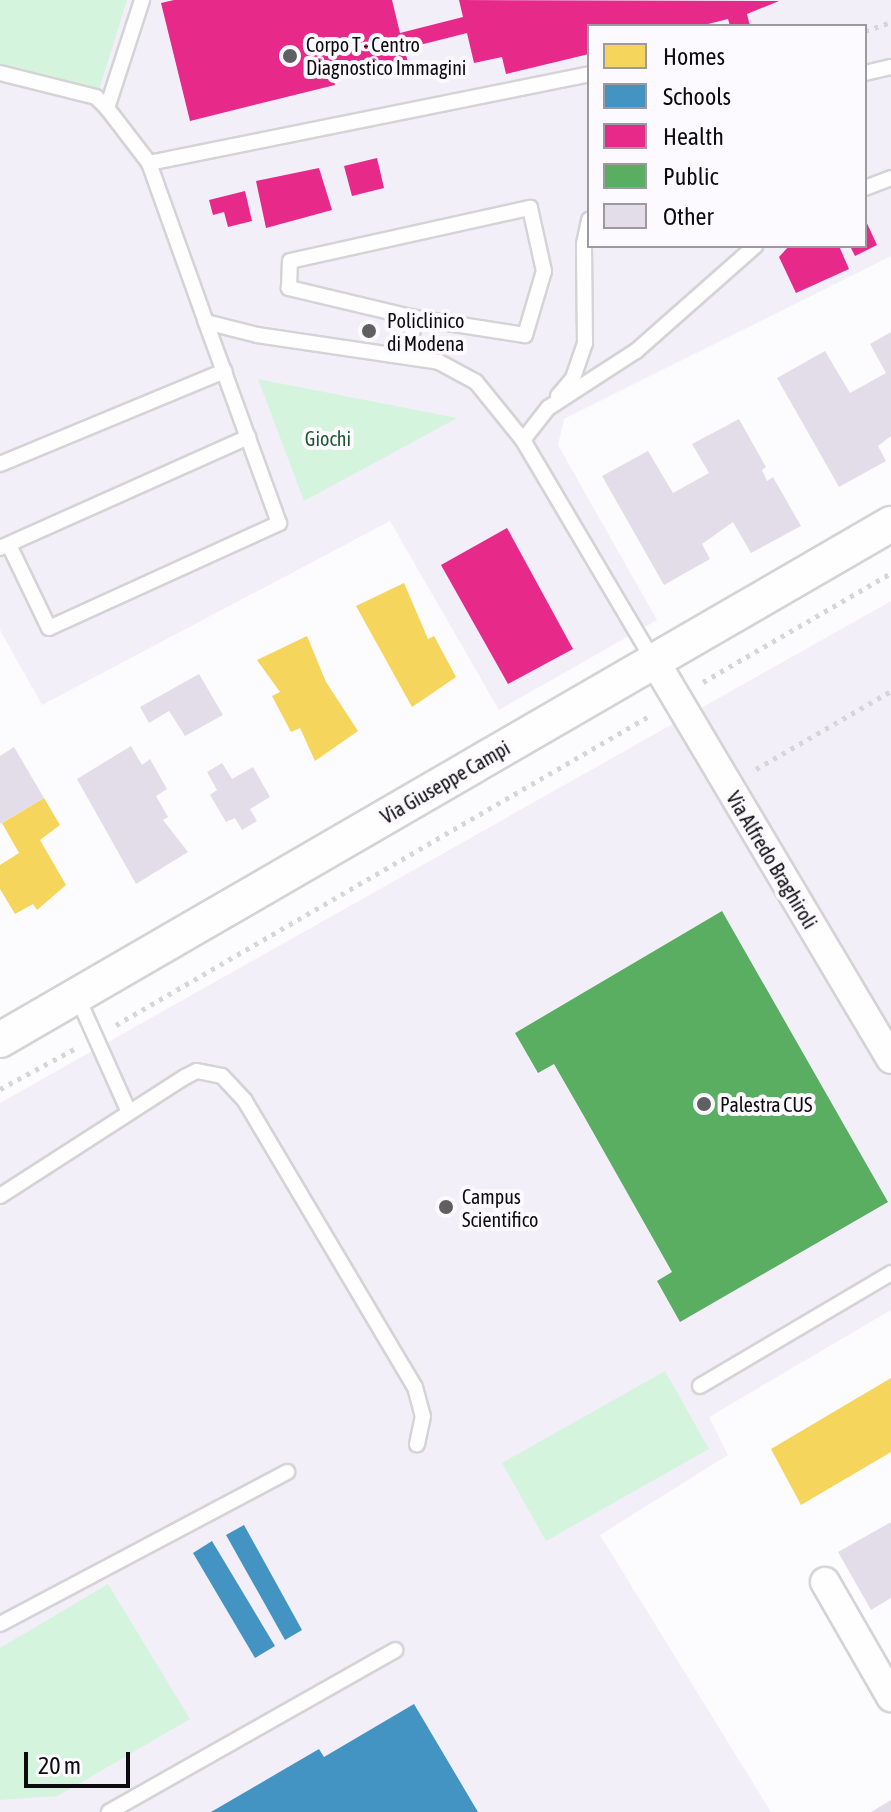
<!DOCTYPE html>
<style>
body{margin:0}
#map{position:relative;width:891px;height:1812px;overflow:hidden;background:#fcfbfe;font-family:"Asap Condensed",sans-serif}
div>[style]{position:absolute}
.built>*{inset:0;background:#f3eff8}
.green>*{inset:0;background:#d5f4de}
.homes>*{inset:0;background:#f6d55c}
.schools>*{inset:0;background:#4393c3}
.health>*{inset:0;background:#e7298a}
.public>*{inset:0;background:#5aae61}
.building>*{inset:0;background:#e3dde9}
.path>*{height:5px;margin-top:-2.5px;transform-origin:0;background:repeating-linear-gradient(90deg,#d6d6d7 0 4px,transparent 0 10px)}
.roads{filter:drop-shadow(2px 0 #d4d3d6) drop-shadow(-2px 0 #d4d3d6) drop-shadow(0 2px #d4d3d6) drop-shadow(0 -2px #d4d3d6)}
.service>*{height:14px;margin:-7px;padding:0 7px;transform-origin:7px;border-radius:7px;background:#fffeff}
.minor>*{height:28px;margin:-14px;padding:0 14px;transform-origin:14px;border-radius:14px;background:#fffeff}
.tertiary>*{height:34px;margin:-17px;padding:0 17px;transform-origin:17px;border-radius:17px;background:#fffeff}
.dots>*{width:22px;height:22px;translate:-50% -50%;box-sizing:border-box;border:4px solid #fcfaff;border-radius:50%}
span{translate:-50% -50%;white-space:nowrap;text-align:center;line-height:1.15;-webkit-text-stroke:8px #fcfaff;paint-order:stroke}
.poi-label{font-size:20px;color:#0c0b0d}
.left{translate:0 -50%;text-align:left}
.park-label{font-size:20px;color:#1d5a33}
.street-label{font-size:20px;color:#0c0b0d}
.legend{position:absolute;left:587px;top:24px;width:280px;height:224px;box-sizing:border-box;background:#fcfaff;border:2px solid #9c9a9e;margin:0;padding:10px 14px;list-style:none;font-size:24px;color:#0c0b0d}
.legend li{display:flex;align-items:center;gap:16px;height:40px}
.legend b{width:40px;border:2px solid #9c9a9e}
.scale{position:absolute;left:24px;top:1752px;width:106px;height:36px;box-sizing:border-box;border:4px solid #0c0b0d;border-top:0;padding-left:10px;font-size:24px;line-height:28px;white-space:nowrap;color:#0c0b0d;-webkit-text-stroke:6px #fcfaff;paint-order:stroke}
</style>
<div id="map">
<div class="built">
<i style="clip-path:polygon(evenodd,0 0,891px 0,891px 256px,564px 419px,558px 445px,657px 620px,499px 710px,390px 521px,42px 705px,0 630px,0 0,589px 26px,865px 26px,865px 246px,589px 246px,589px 26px)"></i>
<i style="clip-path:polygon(891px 601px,891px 1310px,709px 1417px,728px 1455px,600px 1535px,771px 1812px,0 1812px,0 1103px)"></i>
</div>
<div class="green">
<i style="clip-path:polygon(0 0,127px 0,99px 90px,0 64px)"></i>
<i style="clip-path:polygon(258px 379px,457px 418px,304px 501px)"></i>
<i style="clip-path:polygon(665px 1371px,709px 1449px,546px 1541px,502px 1463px)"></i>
<i style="clip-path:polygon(108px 1584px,190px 1719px,58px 1796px,0 1800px,0 1648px)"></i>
</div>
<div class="homes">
<i style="clip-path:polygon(404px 583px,428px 639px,434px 636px,456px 677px,412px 707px,356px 606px)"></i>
<i style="clip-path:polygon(307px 636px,326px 682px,358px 731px,315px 761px,300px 728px,291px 732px,272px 696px,280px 692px,257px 660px)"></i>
<i style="clip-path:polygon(44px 798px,60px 825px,40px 840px,66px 885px,37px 910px,33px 904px,15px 914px,0 889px,0 865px,19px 853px,2px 823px)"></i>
<i style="clip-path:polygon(891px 1378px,891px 1452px,801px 1505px,771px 1449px)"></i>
</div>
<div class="schools">
<i style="clip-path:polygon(244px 1525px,302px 1630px,285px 1640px,226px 1535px)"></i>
<i style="clip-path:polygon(212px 1541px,275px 1646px,255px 1658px,193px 1553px)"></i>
<i style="clip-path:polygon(414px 1704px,478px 1812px,211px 1812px,319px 1749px,324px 1757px)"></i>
</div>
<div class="health">
<i style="clip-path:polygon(174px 0,392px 0,400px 33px,463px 17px,459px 0,779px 1px,747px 14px,750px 26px,730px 26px,728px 19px,700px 26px,589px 26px,589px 54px,506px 74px,502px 57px,474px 63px,467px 33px,404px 49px,408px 62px,346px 77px,343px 63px,330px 67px,335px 85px,190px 121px,161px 3px)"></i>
<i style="clip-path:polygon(377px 158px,384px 188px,352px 196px,344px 166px)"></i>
<i style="clip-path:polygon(319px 168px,332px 210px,266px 228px,256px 181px)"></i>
<i style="clip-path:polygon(245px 191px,252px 221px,228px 227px,224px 212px,213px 215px,209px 200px)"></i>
<i style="clip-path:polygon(865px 219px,877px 245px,855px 256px,850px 246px,865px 246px)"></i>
<i style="clip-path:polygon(789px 246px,839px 246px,849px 269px,796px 293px,779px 257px)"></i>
<i style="clip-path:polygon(507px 528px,573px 649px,508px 684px,441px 565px)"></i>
</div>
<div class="public">
<i style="clip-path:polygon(722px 911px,888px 1202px,680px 1322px,657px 1281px,672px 1272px,585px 1118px,554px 1064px,538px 1073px,515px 1033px)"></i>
</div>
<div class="building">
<i style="clip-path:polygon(891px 332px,891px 436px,878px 446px,886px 461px,839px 487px,777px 378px,825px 351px,850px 393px,886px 373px,870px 344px)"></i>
<i style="clip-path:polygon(739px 419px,766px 467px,762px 470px,767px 481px,773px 477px,801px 526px,751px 553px,733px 522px,702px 544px,710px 559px,664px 585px,602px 476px,648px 451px,673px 493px,709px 473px,692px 444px)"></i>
<i style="clip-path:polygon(199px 674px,223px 715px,185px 736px,169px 711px,149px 723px,140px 707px)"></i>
<i style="clip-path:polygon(131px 746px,142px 765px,150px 759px,167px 789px,156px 796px,168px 817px,163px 820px,188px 852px,136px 884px,77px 779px)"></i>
<i style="clip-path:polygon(14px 747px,44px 798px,0 824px,0 756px)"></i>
<i style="clip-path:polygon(222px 763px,232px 779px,253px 767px,270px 797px,250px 809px,257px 821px,242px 830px,235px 818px,226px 822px,210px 795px,217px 790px,207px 772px)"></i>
<i style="clip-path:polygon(891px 1522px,891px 1598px,871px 1610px,838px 1552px)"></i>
<i style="clip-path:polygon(891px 1800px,891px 1812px,871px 1812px)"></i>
</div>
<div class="path">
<i style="left:865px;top:31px;width:28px;rotate:-19deg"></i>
<i style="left:703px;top:682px;width:217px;rotate:-30.1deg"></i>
<i style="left:756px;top:769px;width:156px;rotate:-30deg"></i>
<i style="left:116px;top:1025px;width:618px;rotate:-30.09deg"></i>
<i style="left:0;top:1089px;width:86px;rotate:-28.3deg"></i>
</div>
<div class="roads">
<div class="service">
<i style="left:0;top:73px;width:99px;rotate:14deg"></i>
<i style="left:96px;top:97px;width:16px;rotate:45deg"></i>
<i style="left:107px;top:108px;width:69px;rotate:52.6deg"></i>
<i style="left:149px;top:163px;width:169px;rotate:70.3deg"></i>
<i style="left:206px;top:322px;width:53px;rotate:14.3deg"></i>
<i style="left:257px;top:335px;width:184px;rotate:8.4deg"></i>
<i style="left:439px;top:362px;width:42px;rotate:28.4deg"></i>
<i style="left:476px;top:382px;width:75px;rotate:51deg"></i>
<i style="left:865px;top:73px;width:27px;rotate:-13deg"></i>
<i style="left:107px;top:108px;width:114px;rotate:-72deg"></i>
<i style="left:149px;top:163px;width:449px;rotate:-11.4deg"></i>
<i style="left:865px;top:188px;width:28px;rotate:-21deg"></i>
<i style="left:530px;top:208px;width:65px;rotate:77.5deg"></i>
<i style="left:544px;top:271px;width:67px;rotate:106.5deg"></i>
<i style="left:525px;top:335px;width:111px;rotate:-171.2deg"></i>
<i style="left:415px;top:318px;width:130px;rotate:-166.6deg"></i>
<i style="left:289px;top:288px;width:27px;rotate:-88deg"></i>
<i style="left:290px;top:261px;width:246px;rotate:-12.5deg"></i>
<i style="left:408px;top:357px;width:40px;rotate:-80deg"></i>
<i style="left:558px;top:396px;width:23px;rotate:-50deg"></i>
<i style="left:573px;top:378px;width:37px;rotate:-71deg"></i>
<i style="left:585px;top:343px;width:99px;rotate:-90.6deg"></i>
<i style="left:584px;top:244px;width:25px;rotate:-78deg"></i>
<i style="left:0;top:464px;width:243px;rotate:-22.5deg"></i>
<i style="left:9px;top:545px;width:92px;rotate:64.3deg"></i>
<i style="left:49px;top:628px;width:253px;rotate:-24.5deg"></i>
<i style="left:279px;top:523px;width:214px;rotate:-110deg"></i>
<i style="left:0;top:548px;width:272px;rotate:-24.1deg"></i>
<i style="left:653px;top:660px;width:256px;rotate:-120.6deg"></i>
<i style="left:523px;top:440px;width:41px;rotate:-52deg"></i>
<i style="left:548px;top:408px;width:105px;rotate:-32.9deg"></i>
<i style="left:636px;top:351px;width:159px;rotate:-41.4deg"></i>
<i style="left:77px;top:996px;width:127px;rotate:65.9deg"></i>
<i style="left:0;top:1196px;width:220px;rotate:-32.8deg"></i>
<i style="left:185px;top:1077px;width:13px;rotate:-27deg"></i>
<i style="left:197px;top:1071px;width:25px;rotate:11deg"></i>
<i style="left:222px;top:1076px;width:34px;rotate:47deg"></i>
<i style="left:245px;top:1101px;width:333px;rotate:59.3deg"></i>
<i style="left:415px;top:1387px;width:30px;rotate:75deg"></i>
<i style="left:423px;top:1416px;width:29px;rotate:102deg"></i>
<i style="left:700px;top:1386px;width:222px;rotate:-30.6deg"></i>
<i style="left:0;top:1624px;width:325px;rotate:-27.9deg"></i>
<i style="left:109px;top:1812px;width:329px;rotate:-29.5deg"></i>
</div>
<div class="minor">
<i style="left:654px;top:660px;width:464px;rotate:59.3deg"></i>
<i style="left:825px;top:1582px;width:133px;rotate:60.1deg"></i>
</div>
<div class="tertiary">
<i style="left:0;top:1040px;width:1030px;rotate:-30.08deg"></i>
</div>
</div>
<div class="dots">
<i style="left:290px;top:56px;background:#605f61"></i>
<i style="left:369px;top:331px;background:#605f61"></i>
<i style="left:704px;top:1104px;background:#605f61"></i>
<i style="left:446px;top:1207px;background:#605f61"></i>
</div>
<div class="poi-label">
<span class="left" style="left:306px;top:56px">Corpo T - Centro<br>Diagnostico Immagini</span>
<span class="left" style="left:387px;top:332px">Policlinico<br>di Modena</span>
<span class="left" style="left:720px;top:1104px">Palestra CUS</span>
<span class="left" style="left:462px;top:1208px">Campus<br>Scientifico</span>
</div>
<div class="park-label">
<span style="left:328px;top:438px">Giochi</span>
</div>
<div class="street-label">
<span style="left:445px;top:782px;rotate:-30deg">Via Giuseppe Campi</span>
<span style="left:772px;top:860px;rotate:59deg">Via Alfredo Braghiroli</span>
</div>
<ul class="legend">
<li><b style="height:22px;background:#f6d55c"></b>Homes</li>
<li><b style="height:22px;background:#4393c3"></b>Schools</li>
<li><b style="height:22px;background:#e7298a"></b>Health</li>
<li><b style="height:22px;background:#5aae61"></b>Public</li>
<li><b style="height:22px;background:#e3dde9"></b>Other</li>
</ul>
<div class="scale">20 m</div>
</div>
